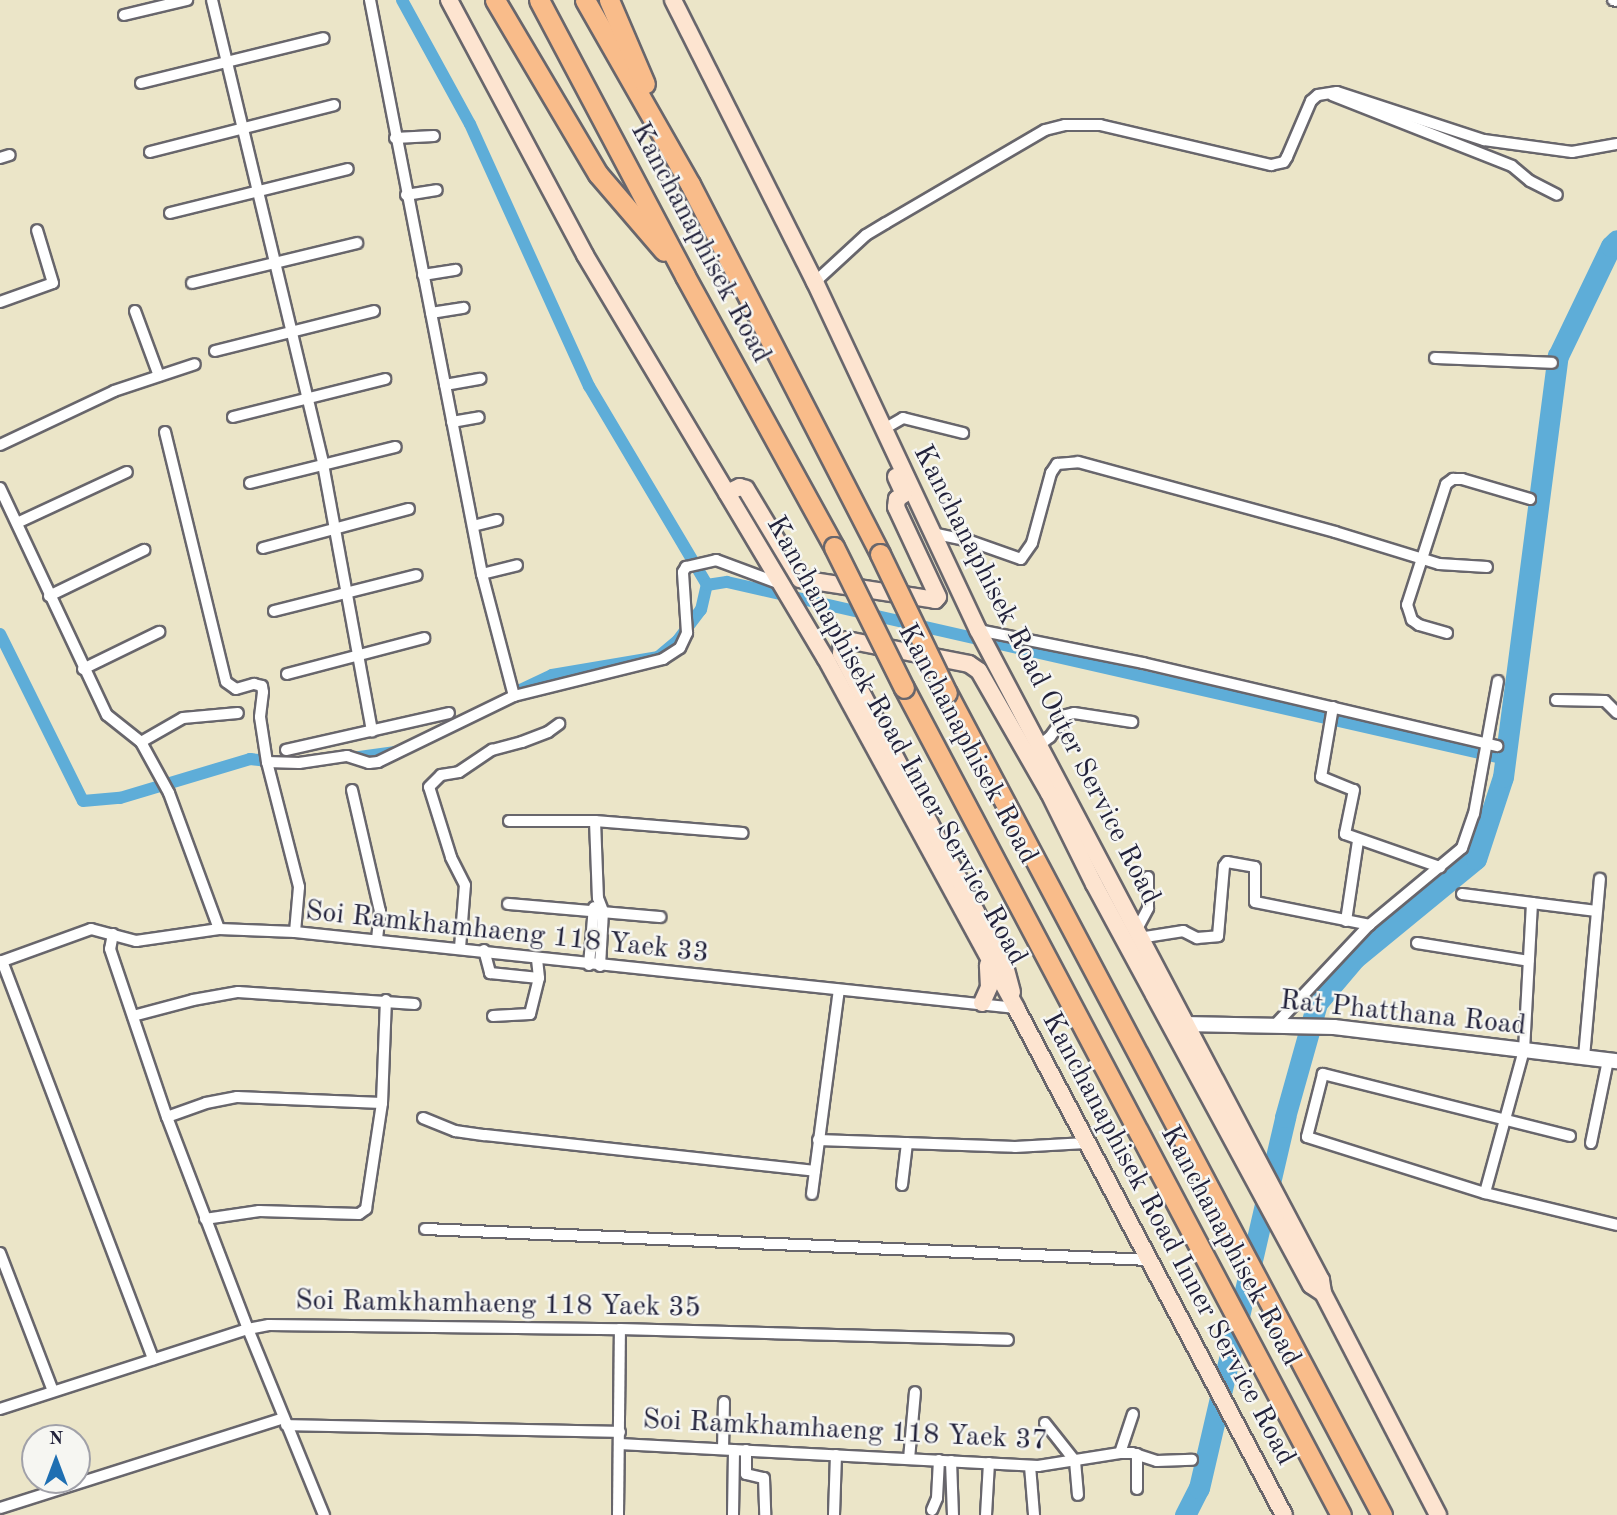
<!DOCTYPE html>
<style>
body{margin:0}
#map{position:relative;width:1617px;height:1515px;overflow:hidden;background:#ebe5c8;font-family:"Old Standard TT",serif}
div>[style]{position:absolute}
[style*='--x']{left:calc(var(--x)*1px);top:calc(var(--y)*1px);width:calc(var(--w)*1px);rotate:calc(var(--a)*1deg)}
.canal>*{height:12px;margin:-6px;padding:0 6px;transform-origin:6px;border-radius:6px;background:#5eadd8}
.river>*{height:21px;margin:-10.5px;padding:0 10.5px;transform-origin:10.5px;border-radius:10.5px;background:#5eadd8}
.roads{filter:drop-shadow(2px 0 #68666c) drop-shadow(-2px 0 #68666c) drop-shadow(0 2px #68666c) drop-shadow(0 -2px #68666c)}
.minor>*{height:10px;margin:-5px;padding:0 5px;transform-origin:5px;border-radius:5px;background:#fff}
.tertiary>*{height:14px;margin:-7px;padding:0 7px;transform-origin:7px;border-radius:7px;background:#fff}
.secondary>*{height:16px;margin:-8px;padding:0 8px;transform-origin:8px;border-radius:8px;background:#fde4d0}
.motorway>*{height:19px;margin:-9.5px;padding:0 9.5px;transform-origin:9.5px;border-radius:9.5px;background:#f9bc8a}
.bridges{filter:drop-shadow(2px 0 #68666c) drop-shadow(-2px 0 #68666c) drop-shadow(0 2px #68666c) drop-shadow(0 -2px #68666c)}
.motorway-bridge>*{height:19px;margin:-9.5px;padding:0 9.5px;transform-origin:9.5px;border-radius:9.5px;background:#f9bc8a}
span{translate:-50% -50%;white-space:nowrap;text-align:center;line-height:1.15;-webkit-text-stroke:5px #f6f6f2;paint-order:stroke}
.street-label{font-size:28px;color:#22223b}
.north{position:absolute;left:21px;top:1424px;width:70px;height:70px;box-sizing:border-box;background:#f6f6f2;border:2px solid #a1a1a9;border-radius:50%;rotate:0deg;font-size:19px;font-weight:700;line-height:28px;text-align:center;color:#22223b}
.north::after{content:'';display:block;margin:auto;width:24px;height:32px;background:#1f6fb2;clip-path:polygon(50% 0,100% 100%,50% 72%,0 100%)}
</style>
<div id="map">
<div class="canal">
<div style="--x:402;--y:0;--w:141;--a:61.3"></div>
<div style="--x:470;--y:124;--w:288;--a:65.6"></div>
<div style="--x:589;--y:386;--w:231;--a:59.3"></div>
<div style="--x:0;--y:634;--w:186;--a:63.6"></div>
<div style="--x:83;--y:801;--w:37;--a:-5"></div>
<div style="--x:120;--y:798;--w:136;--a:-16.7"></div>
<div style="--x:250;--y:759;--w:28;--a:6"></div>
<div style="--x:512;--y:694;--w:44;--a:-25.4"></div>
<div style="--x:552;--y:675;--w:108;--a:-9.6"></div>
<div style="--x:658;--y:657;--w:26;--a:-40"></div>
<div style="--x:678;--y:640;--w:38;--a:-53"></div>
<div style="--x:701;--y:610;--w:26;--a:-77"></div>
<div style="--x:707;--y:585;--w:20;--a:-9"></div>
<div style="--x:727;--y:582;--w:799;--a:12.8"></div>
<div style="--x:352;--y:758;--w:44;--a:-7.8"></div>
</div>
<div class="river">
<div style="--x:1185;--y:1515;--w:30;--a:-63"></div>
<div style="--x:1199;--y:1488;--w:381;--a:-76.9"></div>
<div style="--x:1285;--y:1117;--w:118;--a:-74.3"></div>
<div style="--x:1317;--y:1003;--w:59;--a:-49.8"></div>
<div style="--x:1355;--y:958;--w:156;--a:-39.3"></div>
<div style="--x:1476;--y:859;--w:86;--a:-71.8"></div>
<div style="--x:1503;--y:777;--w:425;--a:-82.6"></div>
<div style="--x:1558;--y:356;--w:122;--a:-64.3"></div>
<div style="--x:1611;--y:246;--w:8;--a:-45"></div>
</div>
<div class="roads">
<div class="minor">
<div style="--x:212;--y:0;--w:477;--a:76.5"></div>
<div style="--x:323;--y:464;--w:272;--a:79.6"></div>
<div style="--x:370;--y:0;--w:585;--a:78.96"></div>
<div style="--x:482;--y:574;--w:126;--a:75.3"></div>
<div style="--x:1613;--y:0;--w:4;--a:14"></div>
<div style="--x:124;--y:15;--w:65;--a:-13.4"></div>
<div style="--x:141;--y:83;--w:188;--a:-13.8"></div>
<div style="--x:1332;--y:95;--w:193;--a:21.5"></div>
<div style="--x:1512;--y:166;--w:23;--a:40"></div>
<div style="--x:1530;--y:181;--w:30;--a:27"></div>
<div style="--x:395;--y:138;--w:39;--a:-3"></div>
<div style="--x:150;--y:152;--w:190;--a:-14.3"></div>
<div style="--x:0;--y:158;--w:10;--a:-17"></div>
<div style="--x:406;--y:195;--w:31;--a:-9"></div>
<div style="--x:170;--y:213;--w:183;--a:-13.9"></div>
<div style="--x:423;--y:275;--w:33;--a:-9"></div>
<div style="--x:815;--y:282;--w:69;--a:-42.7"></div>
<div style="--x:866;--y:235;--w:23;--a:-31"></div>
<div style="--x:886;--y:223;--w:184;--a:-30.3"></div>
<div style="--x:1045;--y:130;--w:21;--a:-14"></div>
<div style="--x:1065;--y:125;--w:35;--a:0"></div>
<div style="--x:1100;--y:125;--w:176;--a:13.2"></div>
<div style="--x:1271;--y:165;--w:13;--a:-13"></div>
<div style="--x:1284;--y:162;--w:6;--a:-59"></div>
<div style="--x:1287;--y:157;--w:61;--a:-66.8"></div>
<div style="--x:1311;--y:101;--w:9;--a:-41"></div>
<div style="--x:1318;--y:95;--w:19;--a:-9"></div>
<div style="--x:1337;--y:92;--w:155;--a:18.1"></div>
<div style="--x:1484;--y:140;--w:89;--a:7.8"></div>
<div style="--x:1572;--y:152;--w:46;--a:-10.1"></div>
<div style="--x:192;--y:283;--w:170;--a:-13.6"></div>
<div style="--x:0;--y:302;--w:56;--a:-19.7"></div>
<div style="--x:53;--y:283;--w:55;--a:-106.8"></div>
<div style="--x:135;--y:311;--w:69;--a:69.7"></div>
<div style="--x:431;--y:313;--w:33;--a:-9"></div>
<div style="--x:215;--y:351;--w:164;--a:-14.1"></div>
<div style="--x:1435;--y:358;--w:117;--a:2.4"></div>
<div style="--x:445;--y:385;--w:36;--a:-10"></div>
<div style="--x:233;--y:417;--w:157;--a:-14"></div>
<div style="--x:452;--y:422;--w:27;--a:-10"></div>
<div style="--x:884;--y:429;--w:22;--a:-30"></div>
<div style="--x:903;--y:418;--w:62;--a:14"></div>
<div style="--x:165;--y:432;--w:257;--a:76.3"></div>
<div style="--x:226;--y:682;--w:12;--a:35"></div>
<div style="--x:236;--y:689;--w:19;--a:-16"></div>
<div style="--x:254;--y:684;--w:8;--a:14"></div>
<div style="--x:262;--y:686;--w:6;--a:81"></div>
<div style="--x:263;--y:692;--w:25;--a:97"></div>
<div style="--x:260;--y:717;--w:46;--a:81.2"></div>
<div style="--x:267;--y:762;--w:129;--a:75.6"></div>
<div style="--x:299;--y:887;--w:45;--a:95.1"></div>
<div style="--x:0;--y:445;--w:126;--a:-25.3"></div>
<div style="--x:114;--y:391;--w:85;--a:-18.4"></div>
<div style="--x:250;--y:483;--w:150;--a:-13.9"></div>
<div style="--x:0;--y:488;--w:251;--a:64.8"></div>
<div style="--x:107;--y:715;--w:43;--a:38.5"></div>
<div style="--x:141;--y:742;--w:58;--a:61.2"></div>
<div style="--x:169;--y:793;--w:145;--a:69.8"></div>
<div style="--x:17;--y:523;--w:121;--a:-24.9"></div>
<div style="--x:473;--y:526;--w:25;--a:-14"></div>
<div style="--x:932;--y:533;--w:39;--a:12"></div>
<div style="--x:970;--y:541;--w:54;--a:19.4"></div>
<div style="--x:1021;--y:559;--w:19;--a:-55"></div>
<div style="--x:1032;--y:543;--w:73;--a:-74.8"></div>
<div style="--x:1051;--y:473;--w:11;--a:-56"></div>
<div style="--x:1057;--y:464;--w:21;--a:-5"></div>
<div style="--x:1078;--y:462;--w:266;--a:15.2"></div>
<div style="--x:1335;--y:532;--w:109;--a:17.1"></div>
<div style="--x:1439;--y:564;--w:48;--a:3.6"></div>
<div style="--x:263;--y:548;--w:151;--a:-15"></div>
<div style="--x:482;--y:574;--w:36;--a:-14"></div>
<div style="--x:49;--y:596;--w:106;--a:-25.8"></div>
<div style="--x:274;--y:611;--w:147;--a:-14.1"></div>
<div style="--x:978;--y:630;--w:168;--a:11.3"></div>
<div style="--x:1143;--y:663;--w:364;--a:13.2"></div>
<div style="--x:1447;--y:633;--w:29;--a:-164"></div>
<div style="--x:1419;--y:625;--w:9;--a:-144"></div>
<div style="--x:1412;--y:620;--w:16;--a:-108"></div>
<div style="--x:1407;--y:605;--w:127;--a:-72.1"></div>
<div style="--x:1446;--y:484;--w:9;--a:-36"></div>
<div style="--x:1453;--y:479;--w:9;--a:0"></div>
<div style="--x:1462;--y:479;--w:71;--a:16.4"></div>
<div style="--x:83;--y:669;--w:85;--a:-26"></div>
<div style="--x:287;--y:674;--w:142;--a:-14.7"></div>
<div style="--x:1556;--y:700;--w:49;--a:1.2"></div>
<div style="--x:1605;--y:701;--w:17;--a:45"></div>
<div style="--x:1333;--y:707;--w:71;--a:99.7"></div>
<div style="--x:1321;--y:777;--w:35;--a:22"></div>
<div style="--x:1354;--y:790;--w:45;--a:101.6"></div>
<div style="--x:1345;--y:834;--w:101;--a:19.2"></div>
<div style="--x:141;--y:742;--w:48;--a:-29.7"></div>
<div style="--x:183;--y:718;--w:55;--a:-5.2"></div>
<div style="--x:1038;--y:746;--w:15;--a:-37"></div>
<div style="--x:1050;--y:737;--w:27;--a:-54"></div>
<div style="--x:1066;--y:715;--w:8;--a:-14"></div>
<div style="--x:1074;--y:713;--w:59;--a:8.8"></div>
<div style="--x:286;--y:750;--w:167;--a:-12.8"></div>
<div style="--x:267;--y:762;--w:32;--a:2"></div>
<div style="--x:299;--y:763;--w:49;--a:-8.3"></div>
<div style="--x:347;--y:756;--w:23;--a:18"></div>
<div style="--x:369;--y:763;--w:9;--a:-6"></div>
<div style="--x:378;--y:762;--w:151;--a:-25.9"></div>
<div style="--x:514;--y:696;--w:154;--a:-13.9"></div>
<div style="--x:663;--y:659;--w:20;--a:-33"></div>
<div style="--x:680;--y:648;--w:17;--a:-65"></div>
<div style="--x:687;--y:633;--w:61;--a:-93.8"></div>
<div style="--x:683;--y:572;--w:6;--a:-59"></div>
<div style="--x:686;--y:567;--w:31;--a:-13"></div>
<div style="--x:716;--y:560;--w:69;--a:20.3"></div>
<div style="--x:352;--y:790;--w:124;--a:77"></div>
<div style="--x:380;--y:911;--w:28;--a:96"></div>
<div style="--x:509;--y:821;--w:86;--a:0"></div>
<div style="--x:595;--y:821;--w:148;--a:4.6"></div>
<div style="--x:595;--y:821;--w:77;--a:87.8"></div>
<div style="--x:598;--y:898;--w:14;--a:69"></div>
<div style="--x:603;--y:911;--w:55;--a:93.1"></div>
<div style="--x:1462;--y:894;--w:71;--a:7.3"></div>
<div style="--x:1532;--y:903;--w:147;--a:93.1"></div>
<div style="--x:1524;--y:1050;--w:148;--a:105.3"></div>
<div style="--x:1532;--y:903;--w:65;--a:7"></div>
<div style="--x:508;--y:904;--w:153;--a:4.9"></div>
<div style="--x:1346;--y:921;--w:81;--a:-81.5"></div>
<div style="--x:1136;--y:931;--w:26;--a:-62"></div>
<div style="--x:1148;--y:908;--w:31;--a:-90"></div>
<div style="--x:113;--y:934;--w:15;--a:101"></div>
<div style="--x:110;--y:949;--w:177;--a:71.3"></div>
<div style="--x:167;--y:1117;--w:227;--a:69.1"></div>
<div style="--x:248;--y:1329;--w:201;--a:67.8"></div>
<div style="--x:1139;--y:938;--w:45;--a:-9"></div>
<div style="--x:1183;--y:931;--w:16;--a:27"></div>
<div style="--x:1197;--y:938;--w:21;--a:-5"></div>
<div style="--x:1218;--y:936;--w:70;--a:-85.1"></div>
<div style="--x:1224;--y:866;--w:5;--a:-53"></div>
<div style="--x:1227;--y:862;--w:28;--a:10"></div>
<div style="--x:1255;--y:867;--w:35;--a:90"></div>
<div style="--x:1255;--y:902;--w:117;--a:11.3"></div>
<div style="--x:1417;--y:943;--w:113;--a:9.1"></div>
<div style="--x:460;--y:948;--w:63;--a:-85.5"></div>
<div style="--x:465;--y:885;--w:31;--a:-117"></div>
<div style="--x:451;--y:857;--w:73;--a:-107.4"></div>
<div style="--x:429;--y:787;--w:17;--a:-45"></div>
<div style="--x:441;--y:775;--w:18;--a:-9"></div>
<div style="--x:459;--y:772;--w:40;--a:-34"></div>
<div style="--x:492;--y:750;--w:31;--a:-15"></div>
<div style="--x:522;--y:742;--w:28;--a:-21"></div>
<div style="--x:548;--y:732;--w:14;--a:-36"></div>
<div style="--x:484;--y:950;--w:24;--a:75"></div>
<div style="--x:490;--y:973;--w:49;--a:5.8"></div>
<div style="--x:2;--y:961;--w:426;--a:69.2"></div>
<div style="--x:0;--y:962;--w:97;--a:-19.9"></div>
<div style="--x:91;--y:929;--w:47;--a:14.9"></div>
<div style="--x:136;--y:941;--w:84;--a:-8.2"></div>
<div style="--x:219;--y:929;--w:76;--a:2.3"></div>
<div style="--x:295;--y:932;--w:725;--a:6.02"></div>
<div style="--x:589;--y:965;--w:58;--a:-85.1"></div>
<div style="--x:133;--y:1016;--w:62;--a:-14.9"></div>
<div style="--x:193;--y:1000;--w:46;--a:-10.1"></div>
<div style="--x:238;--y:992;--w:177;--a:3.9"></div>
<div style="--x:493;--y:1016;--w:37;--a:-3"></div>
<div style="--x:530;--y:1014;--w:37;--a:-76"></div>
<div style="--x:539;--y:978;--w:19;--a:-96"></div>
<div style="--x:1276;--y:1024;--w:134;--a:-46.8"></div>
<div style="--x:1368;--y:926;--w:122;--a:-39.7"></div>
<div style="--x:1462;--y:848;--w:36;--a:-71"></div>
<div style="--x:1474;--y:814;--w:135;--a:-79.8"></div>
<div style="--x:1584;--y:1057;--w:179;--a:-84.9"></div>
<div style="--x:167;--y:1117;--w:41;--a:-19.7"></div>
<div style="--x:206;--y:1103;--w:32;--a:-11"></div>
<div style="--x:237;--y:1097;--w:145;--a:2.4"></div>
<div style="--x:423;--y:1118;--w:35;--a:22"></div>
<div style="--x:455;--y:1131;--w:30;--a:8"></div>
<div style="--x:485;--y:1135;--w:332;--a:6.2"></div>
<div style="--x:1570;--y:1136;--w:255;--a:-165.9"></div>
<div style="--x:1323;--y:1074;--w:65;--a:104.3"></div>
<div style="--x:1307;--y:1137;--w:187;--a:17.5"></div>
<div style="--x:1485;--y:1193;--w:136;--a:13.6"></div>
<div style="--x:818;--y:1140;--w:197;--a:2"></div>
<div style="--x:1015;--y:1147;--w:71;--a:-3.2"></div>
<div style="--x:1591;--y:1143;--w:85;--a:-78.4"></div>
<div style="--x:902;--y:1185;--w:42;--a:-83.2"></div>
<div style="--x:812;--y:1194;--w:206;--a:-82.5"></div>
<div style="--x:205;--y:1219;--w:55;--a:-8.4"></div>
<div style="--x:259;--y:1211;--w:100;--a:1.7"></div>
<div style="--x:359;--y:1214;--w:9;--a:-36"></div>
<div style="--x:366;--y:1209;--w:107;--a:-81.4"></div>
<div style="--x:382;--y:1103;--w:103;--a:-87.8"></div>
<div style="--x:425;--y:1229;--w:726;--a:2.45"></div>
<div style="--x:0;--y:1253;--w:148;--a:69"></div>
<div style="--x:0;--y:1409;--w:261;--a:-17.9"></div>
<div style="--x:248;--y:1329;--w:21;--a:-11"></div>
<div style="--x:269;--y:1325;--w:351;--a:0.7"></div>
<div style="--x:620;--y:1329;--w:388;--a:1.6"></div>
<div style="--x:1045;--y:1423;--w:48;--a:51.7"></div>
<div style="--x:1075;--y:1461;--w:34;--a:85"></div>
<div style="--x:286;--y:1425;--w:334;--a:1.2"></div>
<div style="--x:619;--y:1444;--w:420;--a:3"></div>
<div style="--x:1038;--y:1466;--w:83;--a:-9"></div>
<div style="--x:1120;--y:1453;--w:12;--a:0"></div>
<div style="--x:1132;--y:1453;--w:26;--a:18"></div>
<div style="--x:1157;--y:1461;--w:35;--a:-2"></div>
<div style="--x:723;--y:1449;--w:47;--a:-88.8"></div>
<div style="--x:746;--y:1450;--w:24;--a:90"></div>
<div style="--x:746;--y:1474;--w:18;--a:13"></div>
<div style="--x:764;--y:1478;--w:37;--a:88"></div>
<div style="--x:1120;--y:1453;--w:41;--a:-71.6"></div>
<div style="--x:909;--y:1459;--w:67;--a:-84.9"></div>
<div style="--x:951;--y:1461;--w:54;--a:87.9"></div>
<div style="--x:1030;--y:1466;--w:49;--a:85.3"></div>
<div style="--x:1137;--y:1489;--w:35;--a:-90"></div>
<div style="--x:0;--y:1508;--w:297;--a:-17.6"></div>
<div style="--x:932;--y:1510;--w:13;--a:-67"></div>
<div style="--x:937;--y:1498;--w:38;--a:-87"></div>
<div style="--x:618;--y:1515;--w:186;--a:-89.4"></div>
<div style="--x:733;--y:1515;--w:65;--a:-89.1"></div>
<div style="--x:834;--y:1515;--w:60;--a:-88.1"></div>
<div style="--x:986;--y:1515;--w:52;--a:-86.7"></div>
</div>
<div class="tertiary">
<div style="--x:1184;--y:1024;--w:150;--a:1.1"></div>
<div style="--x:1334;--y:1027;--w:285;--a:6.9"></div>
</div>
<div class="secondary">
<div style="--x:449;--y:0;--w:289;--a:61.9"></div>
<div style="--x:585;--y:255;--w:470;--a:59.2"></div>
<div style="--x:826;--y:659;--w:397;--a:61.4"></div>
<div style="--x:1016;--y:1008;--w:573;--a:62.14"></div>
<div style="--x:673;--y:0;--w:316;--a:63.3"></div>
<div style="--x:815;--y:282;--w:384;--a:64.9"></div>
<div style="--x:978;--y:630;--w:735;--a:62.18"></div>
<div style="--x:1321;--y:1280;--w:13;--a:81"></div>
<div style="--x:1323;--y:1293;--w:250;--a:62.6"></div>
<div style="--x:727;--y:493;--w:14;--a:-25"></div>
<div style="--x:740;--y:487;--w:6;--a:18"></div>
<div style="--x:746;--y:489;--w:105;--a:59"></div>
<div style="--x:800;--y:579;--w:137;--a:8.8"></div>
<div style="--x:935;--y:600;--w:4;--a:-45"></div>
<div style="--x:938;--y:597;--w:99;--a:-115"></div>
<div style="--x:896;--y:507;--w:8;--a:-83"></div>
<div style="--x:897;--y:499;--w:9;--a:-36"></div>
<div style="--x:904;--y:494;--w:19;--a:-115"></div>
<div style="--x:1012;--y:992;--w:24;--a:-105"></div>
<div style="--x:1006;--y:969;--w:356;--a:-117.6"></div>
<div style="--x:841;--y:654;--w:12;--a:-85"></div>
<div style="--x:842;--y:642;--w:5;--a:-22"></div>
<div style="--x:847;--y:640;--w:124;--a:11.1"></div>
<div style="--x:969;--y:664;--w:12;--a:35"></div>
<div style="--x:979;--y:671;--w:141;--a:60.2"></div>
<div style="--x:1049;--y:793;--w:102;--a:63.7"></div>
<div style="--x:1094;--y:884;--w:456;--a:61.6"></div>
<div style="--x:1311;--y:1285;--w:14;--a:34"></div>
<div style="--x:982;--y:1003;--w:17;--a:-66"></div>
<div style="--x:989;--y:987;--w:22;--a:-93"></div>
</div>
<div class="motorway">
<div style="--x:495;--y:0;--w:202;--a:59.4"></div>
<div style="--x:598;--y:174;--w:101;--a:49.4"></div>
<div style="--x:539;--y:0;--w:312;--a:62.1"></div>
<div style="--x:685;--y:276;--w:309;--a:61.2"></div>
<div style="--x:585;--y:0;--w:212;--a:60.3"></div>
<div style="--x:690;--y:184;--w:416;--a:62.8"></div>
<div style="--x:609;--y:0;--w:91;--a:66.8"></div>
<div style="--x:904;--y:688;--w:935;--a:62.15"></div>
<div style="--x:947;--y:693;--w:930;--a:62.11"></div>
</div>
</div>
<div class="bridges">
<div class="motorway-bridge">
<div style="--x:834;--y:547;--w:157;--a:63.6"></div>
<div style="--x:880;--y:554;--w:154;--a:64.3"></div>
</div>
</div>
<div class="street-label">
<span style="left:700px;top:243px;rotate:62deg">Kanchanaphisek Road</span>
<span style="left:1036px;top:675px;rotate:63deg">Kanchanaphisek Road Outer Service Road</span>
<span style="left:896px;top:741px;rotate:61deg">Kanchanaphisek Road Inner Service Road</span>
<span style="left:967px;top:744px;rotate:62deg">Kanchanaphisek Road</span>
<span style="left:507px;top:933px;rotate:6deg">Soi Ramkhamhaeng 118 Yaek 33</span>
<span style="left:1403px;top:1014px;rotate:6deg">Rat Phatthana Road</span>
<span style="left:1168px;top:1239px;rotate:62deg">Kanchanaphisek Road Inner Service Road</span>
<span style="left:1230px;top:1246px;rotate:62deg">Kanchanaphisek Road</span>
<span style="left:498px;top:1305px;rotate:1deg">Soi Ramkhamhaeng 118 Yaek 35</span>
<span style="left:845px;top:1431px;rotate:3deg">Soi Ramkhamhaeng 118 Yaek 37</span>
</div>
<div class="north">N</div>
</div>
